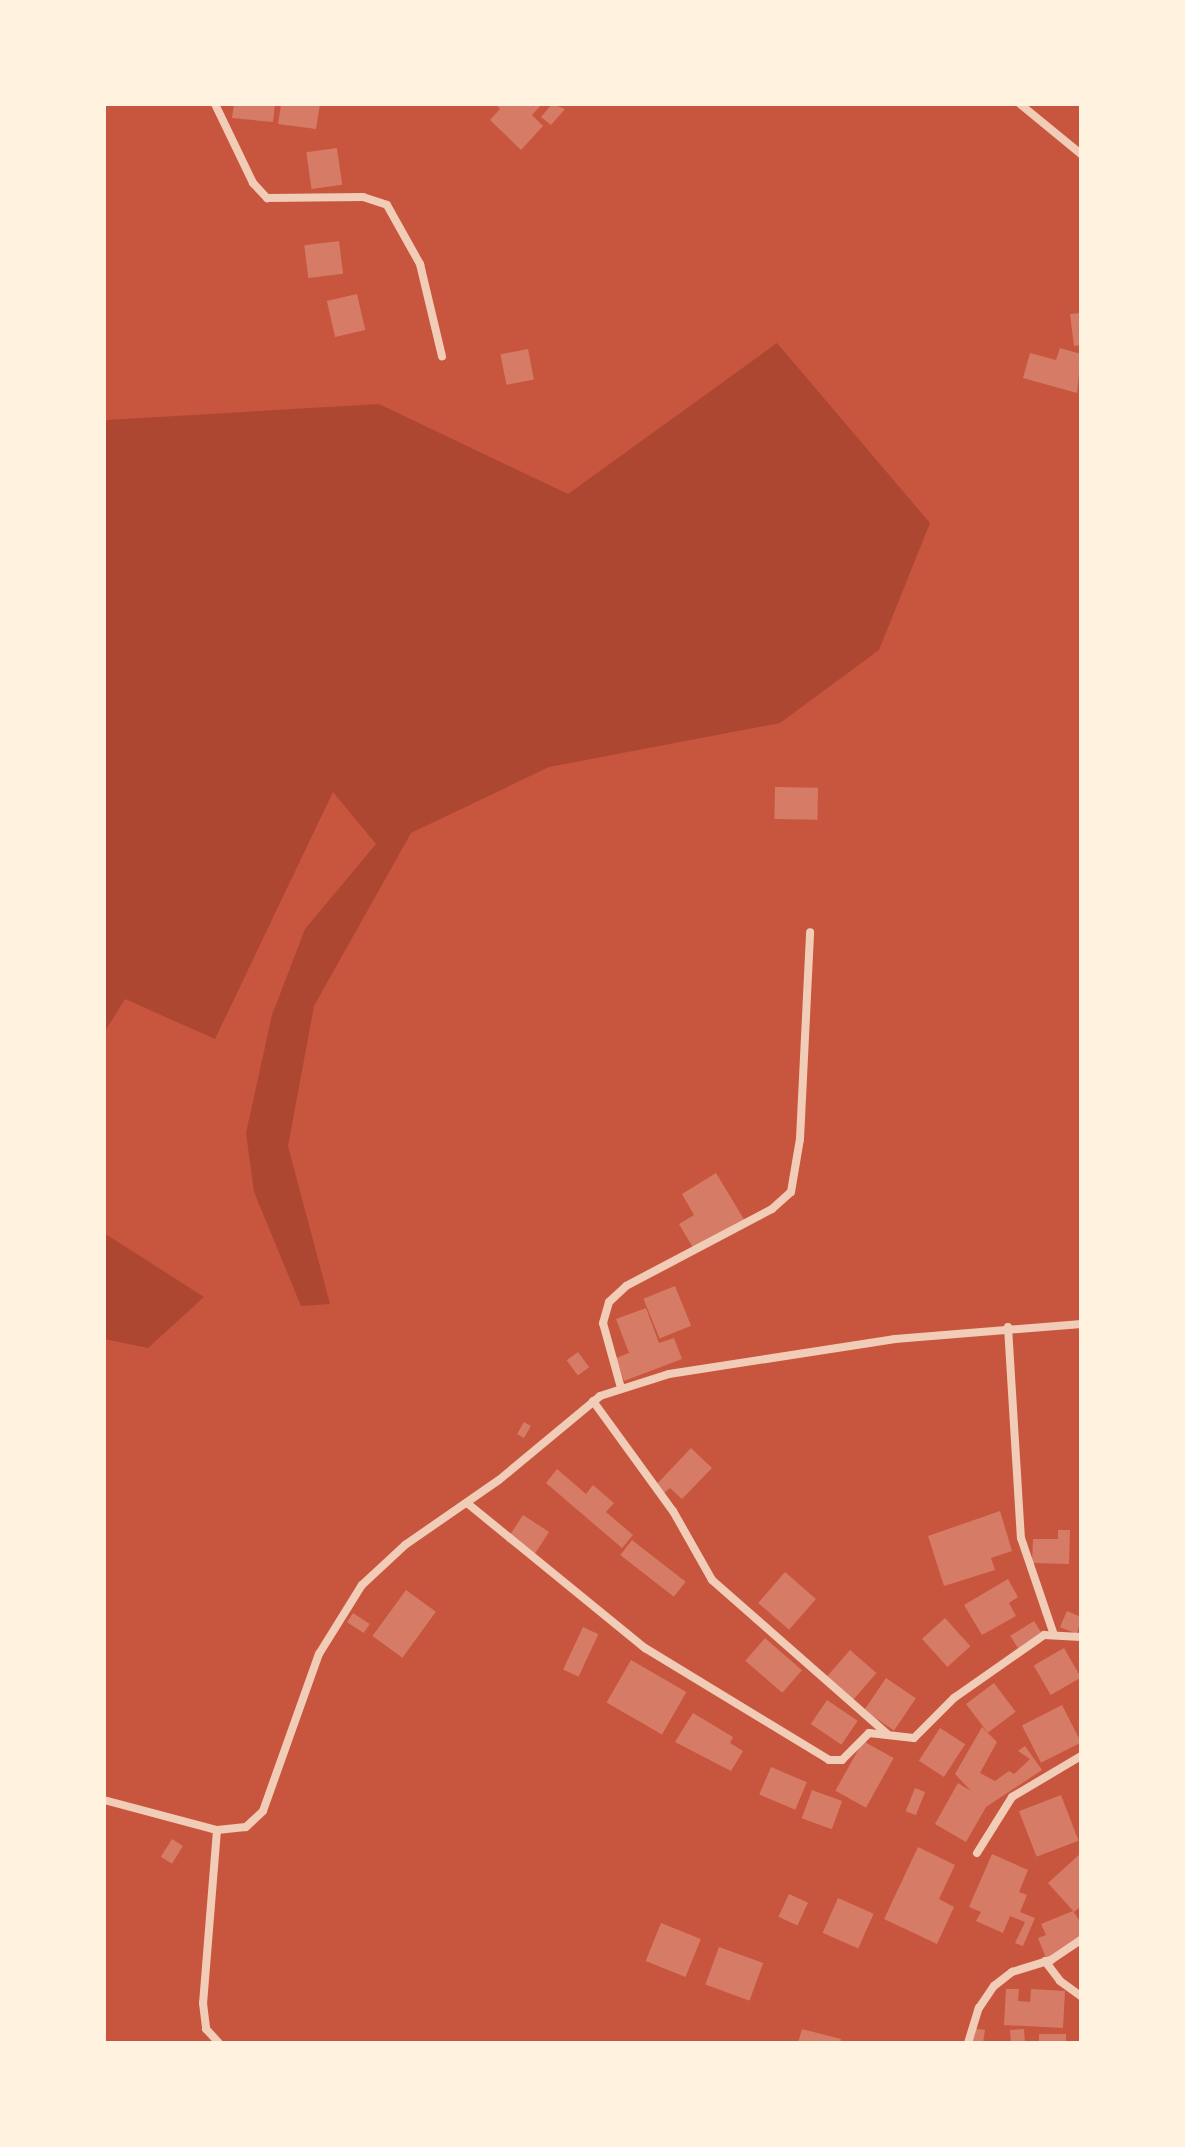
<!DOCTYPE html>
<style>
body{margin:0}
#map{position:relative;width:1185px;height:2147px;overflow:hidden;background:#c8553d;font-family:"Roboto Serif",serif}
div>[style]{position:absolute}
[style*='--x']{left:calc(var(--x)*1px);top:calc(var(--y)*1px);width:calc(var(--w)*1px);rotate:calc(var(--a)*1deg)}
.green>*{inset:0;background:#ae4732}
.building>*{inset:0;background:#d67c66;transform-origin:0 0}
.minor>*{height:8px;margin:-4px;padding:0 4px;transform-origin:4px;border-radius:4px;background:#f1ccb7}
span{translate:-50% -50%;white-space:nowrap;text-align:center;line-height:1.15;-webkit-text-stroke:7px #fff3e0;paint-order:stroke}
.frame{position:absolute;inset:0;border:106px solid #fff3e0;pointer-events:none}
</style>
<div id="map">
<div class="green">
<div style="clip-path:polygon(777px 343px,930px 523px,879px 650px,780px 723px,549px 767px,411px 833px,314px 1006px,288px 1146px,330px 1304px,301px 1306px,254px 1192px,246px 1133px,272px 1015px,305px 929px,376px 844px,333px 792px,215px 1039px,125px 999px,104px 1033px,104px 424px,107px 420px,379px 404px,568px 494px)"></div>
<div style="clip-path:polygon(104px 1233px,204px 1297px,148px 1348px,104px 1339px)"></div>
</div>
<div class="building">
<div style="clip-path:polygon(234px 104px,275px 104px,273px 122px,232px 118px)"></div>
<div style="clip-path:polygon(281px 104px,320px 104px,316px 129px,278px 124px)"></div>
<div style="clip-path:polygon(495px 104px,542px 104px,532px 115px,543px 126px,521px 150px,490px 120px,500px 109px)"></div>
<div style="clip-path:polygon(552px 104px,565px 109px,551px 125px,541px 117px)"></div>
<div style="left:337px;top:148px;width:37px;height:31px;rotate:82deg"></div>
<div style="left:339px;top:241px;width:33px;height:35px;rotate:83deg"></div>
<div style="left:357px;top:294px;width:37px;height:31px;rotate:77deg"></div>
<div style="clip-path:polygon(1081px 313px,1081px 345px,1074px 346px,1070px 314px)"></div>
<div style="clip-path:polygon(1060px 348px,1081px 354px,1077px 393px,1023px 378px,1030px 353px,1056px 360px)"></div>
<div style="left:528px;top:349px;width:31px;height:28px;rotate:79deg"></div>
<div style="left:775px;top:787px;width:43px;height:32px;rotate:1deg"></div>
<div style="clip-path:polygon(716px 1173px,745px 1221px,695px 1251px,679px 1224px,694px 1215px,682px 1194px)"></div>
<div style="left:675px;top:1286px;width:43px;height:34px;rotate:68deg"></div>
<div style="clip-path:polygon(646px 1308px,659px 1343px,674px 1338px,682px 1359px,624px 1381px,616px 1358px,629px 1353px,616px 1319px)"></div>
<div style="left:578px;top:1352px;width:19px;height:14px;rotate:54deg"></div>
<div style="left:524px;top:1422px;width:8px;height:14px;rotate:30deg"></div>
<div style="clip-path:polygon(691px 1448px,712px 1468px,682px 1499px,670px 1488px,663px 1494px,655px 1486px)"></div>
<div style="clip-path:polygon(557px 1469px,586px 1494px,593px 1485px,614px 1503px,606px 1512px,633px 1535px,622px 1548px,546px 1483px)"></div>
<div style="clip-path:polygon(1000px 1511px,1012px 1551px,991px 1558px,995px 1570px,944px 1586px,928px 1536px)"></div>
<div style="left:523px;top:1515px;width:31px;height:31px;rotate:33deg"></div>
<div style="clip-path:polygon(1058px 1530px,1070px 1530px,1069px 1564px,1032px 1563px,1033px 1539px,1058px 1539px)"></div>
<div style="left:632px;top:1540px;width:68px;height:19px;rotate:38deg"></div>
<div style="left:785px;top:1572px;width:41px;height:41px;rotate:41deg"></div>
<div style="clip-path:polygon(1008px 1579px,1018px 1597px,1009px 1603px,1016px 1616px,982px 1635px,964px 1605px)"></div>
<div style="left:406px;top:1590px;width:37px;height:57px;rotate:36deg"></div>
<div style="clip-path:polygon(1067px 1611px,1081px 1617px,1077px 1634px,1060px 1627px)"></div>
<div style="left:353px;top:1613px;width:20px;height:11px;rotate:33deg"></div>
<div style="left:945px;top:1618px;width:38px;height:31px;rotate:48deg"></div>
<div style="left:1034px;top:1621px;width:15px;height:28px;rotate:58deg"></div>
<div style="left:583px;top:1627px;width:17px;height:47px;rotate:25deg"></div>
<div style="left:765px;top:1638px;width:49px;height:30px;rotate:41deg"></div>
<div style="left:1064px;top:1648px;width:34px;height:35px;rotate:60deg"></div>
<div style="left:850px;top:1650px;width:35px;height:35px;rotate:41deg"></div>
<div style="left:631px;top:1660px;width:64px;height:49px;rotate:30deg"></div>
<div style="left:886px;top:1678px;width:36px;height:39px;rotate:34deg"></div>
<div style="left:994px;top:1683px;width:36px;height:35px;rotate:53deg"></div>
<div style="left:827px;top:1700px;width:37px;height:29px;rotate:34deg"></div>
<div style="left:1062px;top:1705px;width:42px;height:45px;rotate:63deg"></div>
<div style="clip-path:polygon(693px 1713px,733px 1737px,730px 1743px,743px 1751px,731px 1771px,675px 1742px)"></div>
<div style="clip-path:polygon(982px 1727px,997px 1742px,980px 1773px,995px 1781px,1009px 1771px,1014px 1774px,1030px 1759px,1018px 1751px,1025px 1746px,1042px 1770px,986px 1807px,966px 1842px,935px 1824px,958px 1783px,971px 1791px,955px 1774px)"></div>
<div style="left:940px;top:1728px;width:30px;height:39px;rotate:33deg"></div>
<div style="left:863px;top:1741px;width:35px;height:57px;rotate:29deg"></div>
<div style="left:771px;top:1767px;width:39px;height:30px;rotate:23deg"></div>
<div style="left:915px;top:1788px;width:11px;height:25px;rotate:22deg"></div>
<div style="left:812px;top:1790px;width:32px;height:30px;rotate:20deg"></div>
<div style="left:1061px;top:1795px;width:49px;height:45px;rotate:69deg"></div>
<div style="left:172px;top:1839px;width:13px;height:21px;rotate:32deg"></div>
<div style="clip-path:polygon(918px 1847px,955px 1865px,939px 1899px,954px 1907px,937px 1944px,884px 1919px)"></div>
<div style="clip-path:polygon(1081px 1853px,1081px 1906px,1074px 1912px,1048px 1883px)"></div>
<div style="clip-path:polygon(992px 1854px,1028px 1870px,1019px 1892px,1027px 1895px,1020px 1912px,1035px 1918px,1023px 1946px,1015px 1943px,1025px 1922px,1010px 1916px,1003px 1933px,976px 1921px,981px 1912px,969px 1907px)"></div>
<div style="left:789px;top:1894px;width:21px;height:25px;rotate:25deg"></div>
<div style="left:838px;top:1898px;width:39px;height:38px;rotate:24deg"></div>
<div style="clip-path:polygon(1073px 1911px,1081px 1923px,1081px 1944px,1046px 1958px,1038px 1938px,1046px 1935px,1041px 1924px)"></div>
<div style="left:661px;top:1923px;width:43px;height:41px;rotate:22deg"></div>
<div style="left:719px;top:1947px;width:47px;height:40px;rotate:20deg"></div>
<div style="clip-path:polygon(1006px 1989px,1019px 1989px,1018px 2001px,1030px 2002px,1031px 1989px,1065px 1991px,1063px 2028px,1004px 2025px)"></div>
<div style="clip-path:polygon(972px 2028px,985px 2030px,983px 2043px,970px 2043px)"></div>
<div style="clip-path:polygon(802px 2029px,841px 2039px,840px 2043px,798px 2043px)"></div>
<div style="left:1024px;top:2029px;width:14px;height:14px;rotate:86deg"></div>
<div style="left:1066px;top:2034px;width:9px;height:27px;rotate:90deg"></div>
</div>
<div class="minor">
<div style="--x:215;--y:104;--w:88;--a:64.3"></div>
<div style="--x:253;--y:183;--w:21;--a:47"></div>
<div style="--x:267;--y:198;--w:96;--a:-0.6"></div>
<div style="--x:363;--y:197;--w:25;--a:18"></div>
<div style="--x:387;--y:205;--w:68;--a:60.8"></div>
<div style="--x:420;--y:264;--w:95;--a:76.6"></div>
<div style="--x:1020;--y:104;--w:79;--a:39.3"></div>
<div style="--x:1008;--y:1327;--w:211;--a:86.5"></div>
<div style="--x:1021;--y:1538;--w:99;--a:71.2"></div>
<div style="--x:621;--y:1388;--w:67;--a:-105.5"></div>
<div style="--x:603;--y:1323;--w:22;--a:-74"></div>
<div style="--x:609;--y:1302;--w:23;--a:-43"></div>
<div style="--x:626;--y:1286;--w:165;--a:-27.8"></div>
<div style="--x:772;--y:1209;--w:25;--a:-42"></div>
<div style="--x:791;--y:1192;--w:54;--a:-80.4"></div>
<div style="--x:800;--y:1139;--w:207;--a:-87.2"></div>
<div style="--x:593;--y:1401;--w:136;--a:54"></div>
<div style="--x:673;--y:1511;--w:79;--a:60.5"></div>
<div style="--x:712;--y:1580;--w:233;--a:41.3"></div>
<div style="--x:467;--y:1503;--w:230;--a:39.2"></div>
<div style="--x:645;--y:1648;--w:215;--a:31.3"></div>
<div style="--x:829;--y:1760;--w:13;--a:0"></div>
<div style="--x:842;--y:1760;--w:38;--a:-45"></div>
<div style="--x:869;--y:1733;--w:45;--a:6.3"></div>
<div style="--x:914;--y:1738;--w:57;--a:-45"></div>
<div style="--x:954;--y:1698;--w:110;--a:-35"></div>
<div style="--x:1044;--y:1635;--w:37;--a:3"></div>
<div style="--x:104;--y:1800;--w:117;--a:14.9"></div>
<div style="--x:217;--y:1830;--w:29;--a:-6"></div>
<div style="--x:246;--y:1827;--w:23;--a:-43"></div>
<div style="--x:263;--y:1811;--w:167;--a:-70.4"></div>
<div style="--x:319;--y:1654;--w:81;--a:-58.1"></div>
<div style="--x:362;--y:1585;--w:59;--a:-42.9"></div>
<div style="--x:405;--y:1545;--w:114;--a:-34.7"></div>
<div style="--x:499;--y:1480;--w:131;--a:-39.7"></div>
<div style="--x:600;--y:1396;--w:72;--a:-17.7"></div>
<div style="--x:669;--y:1374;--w:229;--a:-8.8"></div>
<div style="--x:895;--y:1339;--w:187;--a:-4.6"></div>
<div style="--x:217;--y:1830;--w:174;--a:94.6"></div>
<div style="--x:203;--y:2003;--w:26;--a:83"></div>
<div style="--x:206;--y:2029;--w:19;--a:47"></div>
<div style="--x:977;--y:1853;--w:66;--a:-58"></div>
<div style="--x:1012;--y:1797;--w:80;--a:-30.7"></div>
<div style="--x:1045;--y:1961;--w:25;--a:53"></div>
<div style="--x:1060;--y:1981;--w:26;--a:36"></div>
<div style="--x:968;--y:2043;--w:37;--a:-73"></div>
<div style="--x:979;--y:2008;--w:27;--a:-56"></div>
<div style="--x:994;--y:1986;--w:23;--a:-38"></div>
<div style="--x:1012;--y:1972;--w:41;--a:-17.1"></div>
<div style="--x:1051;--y:1960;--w:36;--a:-34"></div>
</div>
<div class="frame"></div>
</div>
